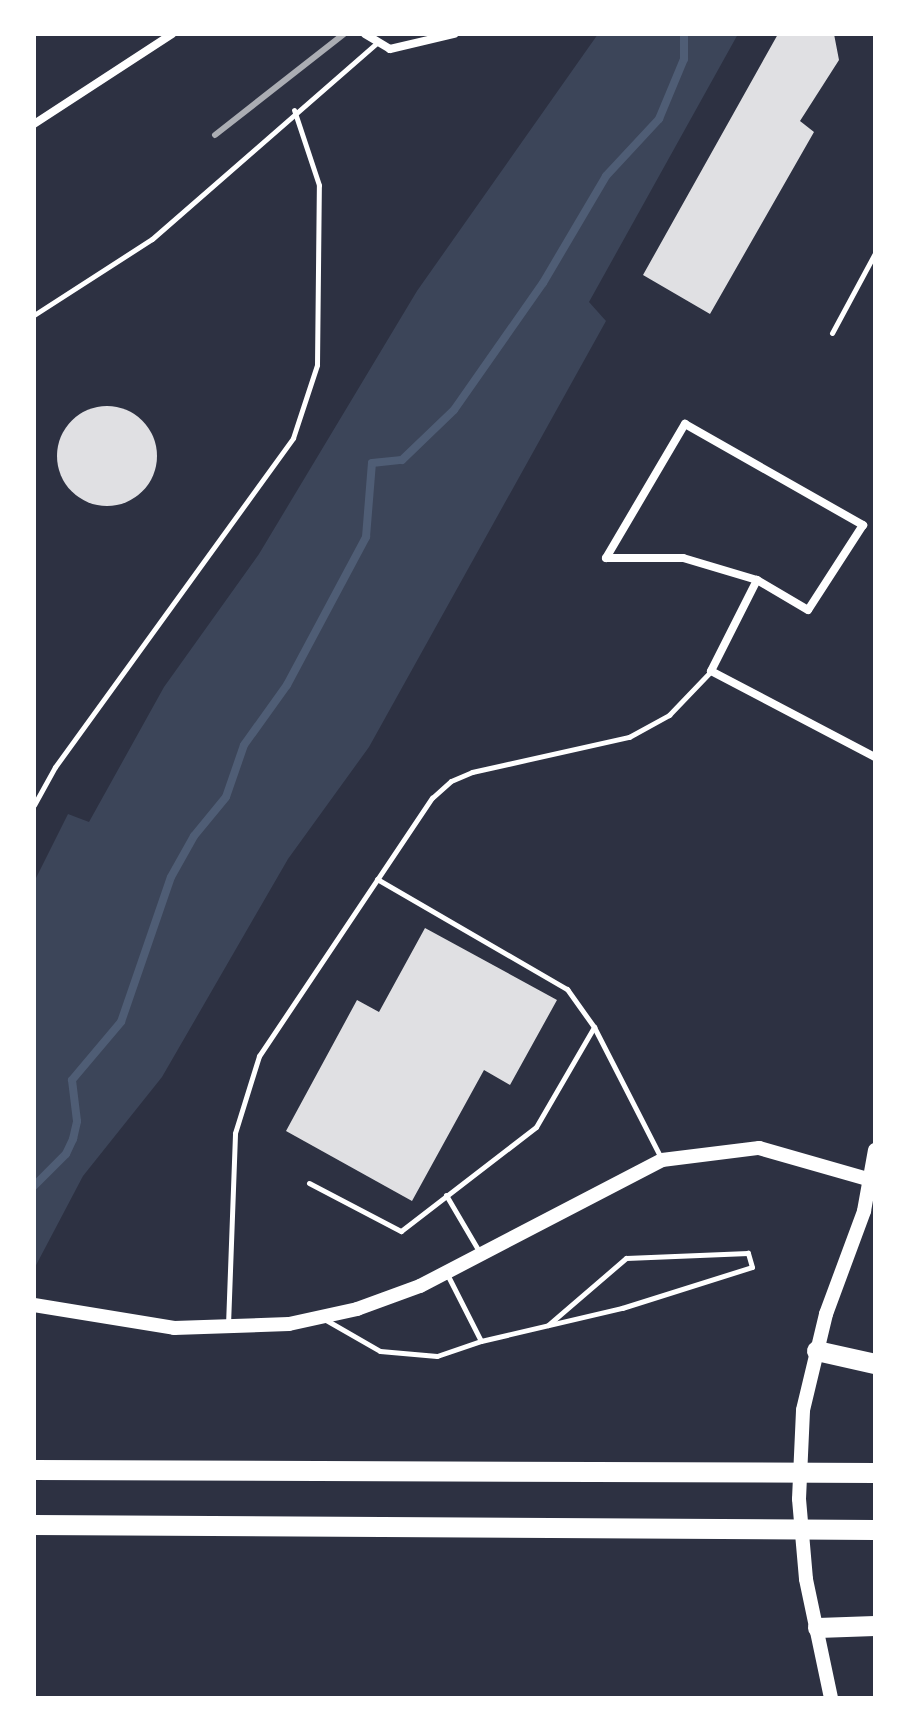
<!DOCTYPE html>
<style>
body{margin:0}
#map{position:relative;width:909px;height:1732px;overflow:hidden;background:#2d3142;font-family:Rubik,sans-serif}
div>[style]{position:absolute}
[style*='--x']{left:calc(var(--x)*1px);top:calc(var(--y)*1px);width:calc(var(--w)*1px);rotate:calc(var(--a)*1deg)}
.green>*{inset:0;background:#3c4559}
.stream>*{height:8px;margin:-4px;padding:0 4px;transform-origin:4px;border-radius:4px;background:#4f5d75}
.building>*{inset:0;background:#e0e0e3}
.round{border-radius:50%}
.service>*{height:5px;margin:-2.5px;padding:0 2.5px;transform-origin:2.5px;border-radius:2.5px;background:#fff}
.minor>*{height:8px;margin:-4px;padding:0 4px;transform-origin:4px;border-radius:4px;background:#fff}
.tertiary>*{height:14px;margin:-7px;padding:0 7px;transform-origin:7px;border-radius:7px;background:#fff}
.motorway>*{height:20px;margin:-10px;padding:0 10px;transform-origin:10px;border-radius:10px;background:#fff}
.rail>*{height:6px;margin:-3px;padding:0 3px;transform-origin:3px;border-radius:3px;background:#abadb3}
span{translate:-50% -50%;white-space:nowrap;text-align:center;line-height:1.15;-webkit-text-stroke:8px #fff;paint-order:stroke}
.frame{position:absolute;inset:0;border:36px solid #fff;pointer-events:none}
</style>
<div id="map">
<div class="green">
<div style="clip-path:polygon(598px 34px,738px 34px,589px 302px,606px 321px,369px 747px,288px 859px,162px 1077px,83px 1176px,34px 1269px,34px 882px,68px 814px,89px 822px,164px 687px,259px 554px,417px 291px)"></div>
</div>
<div class="stream">
<div style="--x:34;--y:1186;--w:45;--a:-45"></div>
<div style="--x:66;--y:1154;--w:17;--a:-65"></div>
<div style="--x:73;--y:1139;--w:18;--a:-77"></div>
<div style="--x:77;--y:1121;--w:41;--a:-97"></div>
<div style="--x:72;--y:1080;--w:76;--a:-49.8"></div>
<div style="--x:121;--y:1022;--w:153;--a:-71"></div>
<div style="--x:171;--y:877;--w:47;--a:-60.7"></div>
<div style="--x:194;--y:836;--w:50;--a:-50.6"></div>
<div style="--x:226;--y:797;--w:55;--a:-70.9"></div>
<div style="--x:244;--y:745;--w:74;--a:-54.4"></div>
<div style="--x:287;--y:685;--w:168;--a:-61.9"></div>
<div style="--x:366;--y:537;--w:74;--a:-85.4"></div>
<div style="--x:372;--y:463;--w:30;--a:-6"></div>
<div style="--x:402;--y:460;--w:72;--a:-43.9"></div>
<div style="--x:454;--y:410;--w:155;--a:-55"></div>
<div style="--x:543;--y:283;--w:124;--a:-59.5"></div>
<div style="--x:606;--y:176;--w:78;--a:-47.1"></div>
<div style="--x:659;--y:119;--w:65;--a:-67.4"></div>
<div style="--x:684;--y:59;--w:25;--a:-90"></div>
</div>
<div class="building">
<div style="clip-path:polygon(778px 34px,834px 34px,839px 60px,800px 121px,814px 132px,710px 314px,643px 275px)"></div>
<div class="round" style="left:57px;top:406px;width:100px;height:100px"></div>
<div style="clip-path:polygon(425px 928px,557px 1000px,510px 1085px,484px 1070px,412px 1201px,286px 1131px,357px 1000px,379px 1012px)"></div>
</div>
<div class="service">
<div style="--x:34;--y:315;--w:140;--a:-32.8"></div>
<div style="--x:152;--y:239;--w:298;--a:-41.1"></div>
<div style="--x:832;--y:333;--w:91;--a:-61.7"></div>
<div style="--x:34;--y:805;--w:43;--a:-61.1"></div>
<div style="--x:55;--y:767;--w:406;--a:-54.1"></div>
<div style="--x:293;--y:438;--w:77;--a:-71.8"></div>
<div style="--x:317;--y:365;--w:180;--a:-89.4"></div>
<div style="--x:319;--y:185;--w:79;--a:-108.4"></div>
<div style="--x:377;--y:879;--w:220;--a:30.1"></div>
<div style="--x:567;--y:989;--w:47;--a:54.6"></div>
<div style="--x:309;--y:1183;--w:104;--a:27.6"></div>
<div style="--x:401;--y:1231;--w:170;--a:-37.6"></div>
<div style="--x:536;--y:1127;--w:116;--a:-59.9"></div>
<div style="--x:594;--y:1027;--w:149;--a:62.9"></div>
<div style="--x:446;--y:1195;--w:67;--a:59.6"></div>
<div style="--x:447;--y:1274;--w:75;--a:63.1"></div>
<div style="--x:481;--y:1341;--w:145;--a:-13.2"></div>
<div style="--x:622;--y:1308;--w:136;--a:-17.5"></div>
<div style="--x:752;--y:1267;--w:15;--a:-106"></div>
<div style="--x:748;--y:1253;--w:122;--a:177.7"></div>
<div style="--x:626;--y:1258;--w:103;--a:139.3"></div>
<div style="--x:326;--y:1320;--w:62;--a:29.9"></div>
<div style="--x:380;--y:1351;--w:57;--a:5"></div>
<div style="--x:437;--y:1356;--w:46;--a:-18.8"></div>
<div style="--x:228;--y:1325;--w:192;--a:-87.9"></div>
<div style="--x:235;--y:1133;--w:81;--a:-72.7"></div>
<div style="--x:259;--y:1056;--w:311;--a:-56.2"></div>
<div style="--x:432;--y:798;--w:25;--a:-42"></div>
<div style="--x:451;--y:781;--w:23;--a:-23"></div>
<div style="--x:472;--y:772;--w:161;--a:-12.6"></div>
<div style="--x:629;--y:737;--w:46;--a:-28.8"></div>
<div style="--x:669;--y:715;--w:61;--a:-46.3"></div>
</div>
<div class="minor">
<div style="--x:365;--y:34;--w:29;--a:31"></div>
<div style="--x:390;--y:49;--w:66;--a:-13.2"></div>
<div style="--x:34;--y:124;--w:165;--a:-33.1"></div>
<div style="--x:685;--y:424;--w:205;--a:29.6"></div>
<div style="--x:863;--y:525;--w:101;--a:122.9"></div>
<div style="--x:808;--y:610;--w:59;--a:-149.5"></div>
<div style="--x:757;--y:580;--w:77;--a:-163.4"></div>
<div style="--x:683;--y:558;--w:77;--a:180"></div>
<div style="--x:606;--y:558;--w:156;--a:-59.5"></div>
<div style="--x:757;--y:580;--w:102;--a:116.8"></div>
<div style="--x:711;--y:671;--w:185;--a:27.7"></div>
</div>
<div class="tertiary">
<div style="--x:34;--y:1305;--w:142;--a:9.3"></div>
<div style="--x:174;--y:1328;--w:115;--a:-2"></div>
<div style="--x:289;--y:1324;--w:70;--a:-12.4"></div>
<div style="--x:357;--y:1309;--w:67;--a:-20.1"></div>
<div style="--x:420;--y:1286;--w:273;--a:-27.5"></div>
<div style="--x:662;--y:1160;--w:98;--a:-7.1"></div>
<div style="--x:759;--y:1148;--w:121;--a:15.9"></div>
<div style="--x:831;--y:1698;--w:122;--a:-101.9"></div>
<div style="--x:806;--y:1579;--w:80;--a:-95"></div>
<div style="--x:799;--y:1499;--w:89;--a:-87.4"></div>
<div style="--x:803;--y:1410;--w:99;--a:-76.5"></div>
<div style="--x:826;--y:1314;--w:110;--a:-69.7"></div>
<div style="--x:864;--y:1211;--w:62;--a:-79.8"></div>
</div>
<div class="motorway">
<div style="--x:817;--y:1351;--w:59;--a:12.6"></div>
<div style="--x:34;--y:1470;--w:841;--a:0.2"></div>
<div style="--x:34;--y:1525;--w:841;--a:0.34"></div>
<div style="--x:818;--y:1628;--w:57;--a:-2"></div>
</div>
<div class="rail">
<div style="--x:215;--y:135;--w:164;--a:-38.1"></div>
</div>
<div class="frame"></div>
</div>
